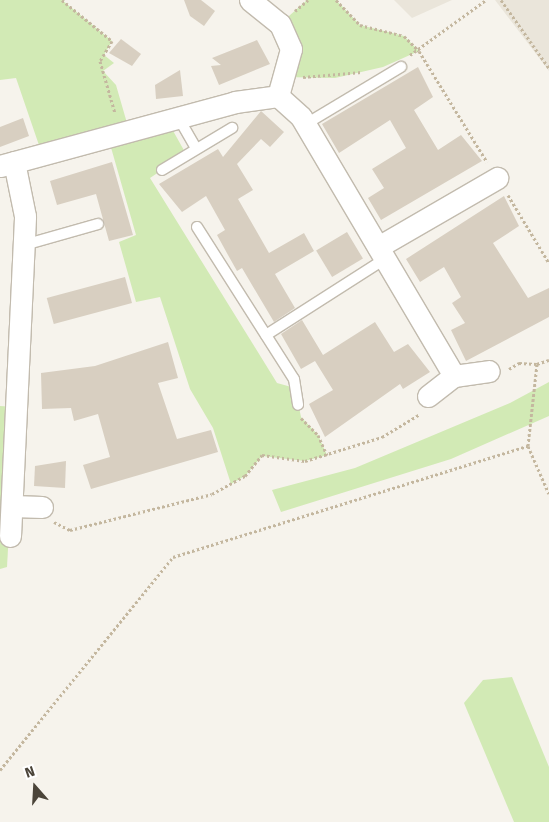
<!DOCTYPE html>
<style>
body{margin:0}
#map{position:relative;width:549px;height:822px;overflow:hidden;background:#f6f3ec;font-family:"Fira Sans",sans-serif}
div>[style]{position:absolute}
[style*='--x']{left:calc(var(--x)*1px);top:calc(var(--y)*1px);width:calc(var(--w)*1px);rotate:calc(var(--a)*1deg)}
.residential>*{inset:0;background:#eae5da}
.green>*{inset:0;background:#d2eab5}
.building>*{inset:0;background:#d8cfc1;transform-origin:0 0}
.path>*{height:3px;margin-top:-1.5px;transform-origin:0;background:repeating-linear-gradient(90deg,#c4b79f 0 2.5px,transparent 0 5px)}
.roads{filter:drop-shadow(1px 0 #c2bbae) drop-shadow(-1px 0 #c2bbae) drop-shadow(0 1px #c2bbae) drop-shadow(0 -1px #c2bbae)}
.service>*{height:10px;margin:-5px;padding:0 5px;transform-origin:5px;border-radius:5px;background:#fff}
.minor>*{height:21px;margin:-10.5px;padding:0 10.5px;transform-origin:10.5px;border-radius:10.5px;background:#fff}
span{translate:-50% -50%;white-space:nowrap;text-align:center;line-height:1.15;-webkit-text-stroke:5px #fff;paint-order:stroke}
.north{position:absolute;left:10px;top:762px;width:50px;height:50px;-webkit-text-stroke:4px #fff;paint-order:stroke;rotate:341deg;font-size:14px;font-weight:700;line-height:20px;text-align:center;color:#4b4439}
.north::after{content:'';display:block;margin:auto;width:18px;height:22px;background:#4b4439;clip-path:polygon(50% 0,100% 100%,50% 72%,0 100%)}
</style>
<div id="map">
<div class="residential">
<div style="clip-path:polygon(394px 0,452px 0,412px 18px)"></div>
<div style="clip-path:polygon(495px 0,549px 0,549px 71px)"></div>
</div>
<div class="green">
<div style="clip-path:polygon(0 0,62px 0,112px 41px,104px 55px,114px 63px,103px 71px,116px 85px,129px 130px,167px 120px,186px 154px,150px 178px,277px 383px,295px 388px,301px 417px,318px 435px,327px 455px,305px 461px,262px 456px,245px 476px,231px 484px,213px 428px,190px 389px,160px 297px,136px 302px,119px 242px,136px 235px,108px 137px,42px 154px,16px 78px,0 80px)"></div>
<div style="clip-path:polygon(307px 0,336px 0,360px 25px,404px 36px,419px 51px,383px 67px,335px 78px,283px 77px,280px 24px)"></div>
<div style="clip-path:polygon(549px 382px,549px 416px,451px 459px,281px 512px,272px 490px,355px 468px,510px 403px)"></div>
<div style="clip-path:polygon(0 406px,16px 407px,7px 567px,0 569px)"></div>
<div style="clip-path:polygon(512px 677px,549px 767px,549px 822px,514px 822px,464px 703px,483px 680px)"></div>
</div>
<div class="building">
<div style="clip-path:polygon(184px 0,201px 0,215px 11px,204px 26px,190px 16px)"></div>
<div style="clip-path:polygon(121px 39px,141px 54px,132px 66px,109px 53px)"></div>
<div style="clip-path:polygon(257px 40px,270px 64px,219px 85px,211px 66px,221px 65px,212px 58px)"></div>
<div style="clip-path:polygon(418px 67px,433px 97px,414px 110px,438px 150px,461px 135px,482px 161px,381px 220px,368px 198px,384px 188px,372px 169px,406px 148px,390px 120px,339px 153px,322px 124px)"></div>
<div style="clip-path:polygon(180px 70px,183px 96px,156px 99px,155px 85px)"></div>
<div style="clip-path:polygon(261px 111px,284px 132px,270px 147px,261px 139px,237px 164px,253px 190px,238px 199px,269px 253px,304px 233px,314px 251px,275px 274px,295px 308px,274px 322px,242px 268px,237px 271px,228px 255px,217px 235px,225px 230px,206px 196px,182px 212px,159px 184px,218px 149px,223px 157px)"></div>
<div style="clip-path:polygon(23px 118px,29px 136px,0 147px,0 127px)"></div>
<div style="clip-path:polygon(112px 162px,133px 235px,109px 241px,96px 194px,57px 205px,50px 181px)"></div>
<div style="clip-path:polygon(504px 196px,519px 226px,493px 243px,528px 298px,549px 288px,549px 317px,466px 361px,451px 330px,465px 323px,452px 303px,461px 297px,444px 267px,420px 282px,406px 259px)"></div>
<div style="left:347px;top:232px;width:31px;height:36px;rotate:59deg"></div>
<div style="left:125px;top:277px;width:27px;height:81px;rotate:75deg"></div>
<div style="clip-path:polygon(302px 320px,323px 355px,375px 322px,394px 352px,408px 344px,430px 372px,403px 389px,400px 384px,325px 437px,309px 404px,333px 390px,315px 361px,301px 369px,281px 334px)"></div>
<div style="clip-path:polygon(168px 342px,178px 378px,158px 383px,177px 439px,211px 430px,218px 452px,91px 489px,83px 465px,110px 457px,98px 414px,74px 421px,71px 408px,42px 409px,41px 373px,95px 366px)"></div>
<div style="clip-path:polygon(66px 461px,65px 488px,34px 486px,35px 466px)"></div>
</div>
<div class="path">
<div style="--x:62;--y:0;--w:65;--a:39.4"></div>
<div style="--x:112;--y:41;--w:23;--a:121"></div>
<div style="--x:100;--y:61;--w:54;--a:73.9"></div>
<div style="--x:336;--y:0;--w:35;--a:46"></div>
<div style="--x:360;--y:25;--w:45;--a:14"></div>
<div style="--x:404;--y:36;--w:21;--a:45"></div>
<div style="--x:419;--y:51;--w:130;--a:58.5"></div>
<div style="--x:501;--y:0;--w:83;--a:54.8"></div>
<div style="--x:295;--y:11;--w:17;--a:-40"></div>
<div style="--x:410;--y:55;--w:94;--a:-35.9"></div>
<div style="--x:303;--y:77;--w:59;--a:-4.8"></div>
<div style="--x:508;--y:195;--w:79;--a:58.9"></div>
<div style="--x:549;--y:360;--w:13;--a:162"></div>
<div style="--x:537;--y:364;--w:82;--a:96.3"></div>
<div style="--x:528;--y:446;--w:52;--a:66.4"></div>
<div style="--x:509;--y:369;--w:12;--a:-31"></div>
<div style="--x:519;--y:363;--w:18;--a:3"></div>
<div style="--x:301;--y:418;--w:24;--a:45"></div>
<div style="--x:318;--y:435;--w:22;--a:66"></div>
<div style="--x:54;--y:522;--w:18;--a:27"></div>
<div style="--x:70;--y:530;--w:146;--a:-14.2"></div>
<div style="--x:212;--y:494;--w:38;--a:-29"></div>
<div style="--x:245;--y:476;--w:27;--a:-51"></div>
<div style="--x:262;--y:455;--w:43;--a:7.9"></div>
<div style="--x:305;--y:461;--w:81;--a:-17.3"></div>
<div style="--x:382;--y:437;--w:44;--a:-31.2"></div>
<div style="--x:0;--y:770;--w:274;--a:-50.9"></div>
<div style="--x:173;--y:557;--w:372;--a:-17.4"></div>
</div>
<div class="roads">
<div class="service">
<div style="--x:178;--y:117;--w:36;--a:60"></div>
<div style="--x:306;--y:124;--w:111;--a:-31"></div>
<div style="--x:162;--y:170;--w:82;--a:-31"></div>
<div style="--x:197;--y:227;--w:180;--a:57.5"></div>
<div style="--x:294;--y:379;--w:26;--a:81"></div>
<div style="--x:24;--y:245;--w:77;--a:-15.8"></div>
<div style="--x:266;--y:335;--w:141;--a:-32.6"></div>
</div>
<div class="minor">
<div style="--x:250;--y:0;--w:38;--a:39"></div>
<div style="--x:280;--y:24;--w:27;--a:66"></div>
<div style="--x:291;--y:49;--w:49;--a:105.5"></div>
<div style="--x:278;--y:96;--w:31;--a:42"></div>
<div style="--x:301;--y:117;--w:301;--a:59.4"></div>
<div style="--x:0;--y:166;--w:244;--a:-15.2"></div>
<div style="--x:235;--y:102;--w:43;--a:-7.9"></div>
<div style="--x:378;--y:247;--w:138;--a:-30.1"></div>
<div style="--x:428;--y:396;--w:33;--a:-38"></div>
<div style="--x:454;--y:376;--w:35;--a:-8"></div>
<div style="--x:12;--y:506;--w:30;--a:2"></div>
<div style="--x:10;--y:536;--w:320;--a:-87.3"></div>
<div style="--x:25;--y:216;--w:55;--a:-101.5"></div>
</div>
</div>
<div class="north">N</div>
</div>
